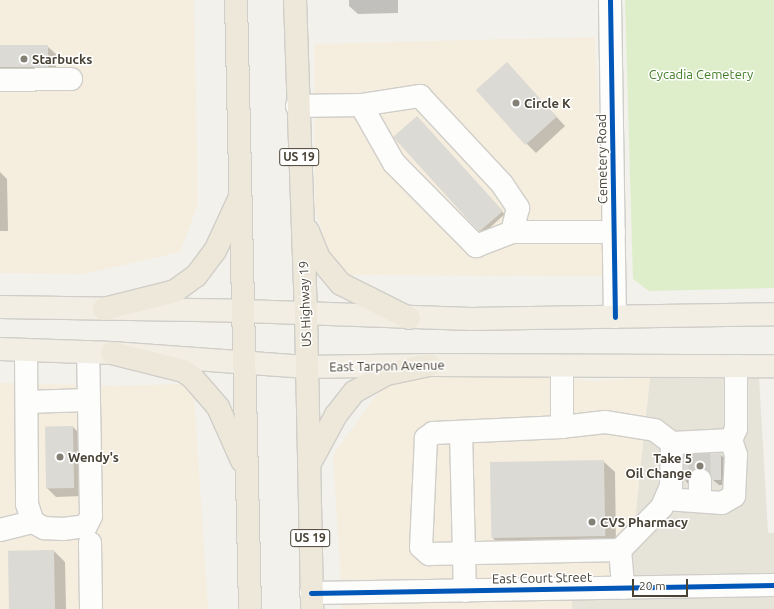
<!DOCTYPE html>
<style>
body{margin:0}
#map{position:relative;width:774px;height:609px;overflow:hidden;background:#f2f1ec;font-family:Ubuntu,sans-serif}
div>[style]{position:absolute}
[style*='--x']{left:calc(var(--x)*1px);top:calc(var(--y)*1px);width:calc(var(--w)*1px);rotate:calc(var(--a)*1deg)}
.residential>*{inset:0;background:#e6e3d9}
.commercial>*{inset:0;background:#f5edde}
.green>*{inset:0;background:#deeeca}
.shadow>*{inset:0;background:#0003;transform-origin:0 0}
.building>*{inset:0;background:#dcdad4;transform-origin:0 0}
.minor-tunnel>*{height:22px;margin-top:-11px;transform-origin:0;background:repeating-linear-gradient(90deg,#d0cec8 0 22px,transparent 0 33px)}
.roads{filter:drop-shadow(1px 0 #d0cec9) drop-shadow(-1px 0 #d0cec9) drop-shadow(0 1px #d0cec9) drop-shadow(0 -1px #d0cec9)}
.minor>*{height:22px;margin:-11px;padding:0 11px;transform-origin:11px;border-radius:11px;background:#fdfdfc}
.major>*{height:22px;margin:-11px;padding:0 11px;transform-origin:11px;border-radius:11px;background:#f2eee4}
.highway>*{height:22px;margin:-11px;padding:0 11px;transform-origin:11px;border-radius:11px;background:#ede8d9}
.cycleway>*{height:5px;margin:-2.5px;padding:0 2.5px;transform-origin:2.5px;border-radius:2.5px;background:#0057b8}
.dots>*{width:11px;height:11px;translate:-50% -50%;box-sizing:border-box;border:2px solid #fff;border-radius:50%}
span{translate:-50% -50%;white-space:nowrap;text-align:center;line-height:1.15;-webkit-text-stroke:3px #fff;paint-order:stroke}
.shield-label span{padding:1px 3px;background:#fff;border:1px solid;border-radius:3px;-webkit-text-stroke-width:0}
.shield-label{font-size:12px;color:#494336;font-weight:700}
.poi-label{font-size:13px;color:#494336;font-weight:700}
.left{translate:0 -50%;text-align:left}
.right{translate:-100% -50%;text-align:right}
.park-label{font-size:13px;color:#437f25}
.street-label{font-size:13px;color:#494336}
.scale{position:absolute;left:632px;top:579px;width:56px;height:18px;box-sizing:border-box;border:2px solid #494336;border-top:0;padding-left:5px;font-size:12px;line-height:14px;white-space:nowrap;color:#494336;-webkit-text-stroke:3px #fff;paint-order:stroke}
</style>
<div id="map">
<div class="residential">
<div style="clip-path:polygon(650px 377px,759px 377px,768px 533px,774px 533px,774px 574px,629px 577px)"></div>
<div style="clip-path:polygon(774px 596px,774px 609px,572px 609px,572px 600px)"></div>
</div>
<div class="commercial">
<div style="clip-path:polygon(0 0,194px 0,198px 204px,180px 252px,84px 274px,0 273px)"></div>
<div style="clip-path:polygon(595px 37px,605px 276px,347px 275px,330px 256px,315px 210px,314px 44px)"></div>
<div style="clip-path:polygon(523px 376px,593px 381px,650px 377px,629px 577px,341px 582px,333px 455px,380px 390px,390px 384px,425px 377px)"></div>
<div style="clip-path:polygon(0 383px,116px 386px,184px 384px,194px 394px,208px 609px,0 609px)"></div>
<div style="clip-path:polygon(572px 600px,572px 609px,342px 609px,342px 604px)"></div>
</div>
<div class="green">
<div style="clip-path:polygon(625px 0,774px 0,774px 288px,649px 291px,633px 279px)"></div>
</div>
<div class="shadow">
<div style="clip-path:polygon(349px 0,398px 0,398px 13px,358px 14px,349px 6px)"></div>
<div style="clip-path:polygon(47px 46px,56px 54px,56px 75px,0 80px,0 47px)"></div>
<div style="clip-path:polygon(515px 72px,565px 126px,536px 153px,527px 144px)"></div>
<div style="left:417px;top:117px;width:131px;height:30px;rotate:48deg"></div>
<div style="clip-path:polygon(0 172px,7px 179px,8px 231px,0 231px)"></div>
<div style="clip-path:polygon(73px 427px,82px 436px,83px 496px,56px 497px,47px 488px)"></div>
<div style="clip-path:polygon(720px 454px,726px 460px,727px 485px,719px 485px,713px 480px,712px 475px,706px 473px,690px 486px,685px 480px,685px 456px)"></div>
<div style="clip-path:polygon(603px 461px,615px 472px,616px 547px,503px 549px,492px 537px)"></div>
<div style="clip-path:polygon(54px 551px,65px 562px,66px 609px,10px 609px,9px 552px)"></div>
</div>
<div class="building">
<div style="left:48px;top:45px;width:22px;height:48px;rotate:90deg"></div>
<div style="left:507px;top:62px;width:74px;height:42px;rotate:48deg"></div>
<div style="clip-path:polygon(417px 116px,503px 211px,480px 231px,473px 225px,393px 137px)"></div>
<div style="left:73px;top:426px;width:62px;height:28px;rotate:89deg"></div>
<div style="clip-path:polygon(721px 453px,721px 480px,712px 480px,711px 474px,707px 469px,700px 468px,693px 469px,689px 474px,688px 480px,684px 481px,684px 455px)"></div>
<div style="left:604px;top:460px;width:76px;height:114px;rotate:89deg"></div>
<div style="left:54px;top:550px;width:59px;height:46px;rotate:89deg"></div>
</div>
<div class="minor-tunnel">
<div style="--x:699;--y:452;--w:28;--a:88"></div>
</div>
<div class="roads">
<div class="minor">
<div style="--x:610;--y:0;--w:317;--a:89.1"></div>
<div style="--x:0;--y:80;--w:71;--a:-0.8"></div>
<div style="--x:361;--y:105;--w:60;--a:-8.7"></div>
<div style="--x:420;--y:96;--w:120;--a:47"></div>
<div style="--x:502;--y:184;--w:29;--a:56"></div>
<div style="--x:518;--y:208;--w:25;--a:104"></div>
<div style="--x:297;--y:106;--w:64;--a:-0.9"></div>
<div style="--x:361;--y:105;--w:67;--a:60.4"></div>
<div style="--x:394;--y:163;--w:117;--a:45.3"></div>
<div style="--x:476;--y:246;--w:39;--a:-21"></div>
<div style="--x:512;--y:232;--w:102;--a:0"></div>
<div style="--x:26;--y:350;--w:154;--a:89.6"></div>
<div style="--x:27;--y:504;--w:19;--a:72"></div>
<div style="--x:33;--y:522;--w:13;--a:29"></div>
<div style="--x:44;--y:528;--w:19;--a:3"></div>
<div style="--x:63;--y:529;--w:23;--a:-7"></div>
<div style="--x:86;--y:526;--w:11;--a:-63"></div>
<div style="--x:91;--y:516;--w:164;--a:-91"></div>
<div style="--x:562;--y:366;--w:61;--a:90"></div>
<div style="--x:562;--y:427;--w:129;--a:177.3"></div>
<div style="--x:433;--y:433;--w:9;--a:144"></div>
<div style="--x:426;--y:438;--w:109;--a:92.6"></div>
<div style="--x:421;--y:547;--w:11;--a:41"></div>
<div style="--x:429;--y:554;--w:191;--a:-1.2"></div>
<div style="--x:620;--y:550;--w:60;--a:-45.7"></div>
<div style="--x:662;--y:507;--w:23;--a:-67"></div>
<div style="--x:671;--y:486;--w:43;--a:-88.7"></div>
<div style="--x:672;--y:443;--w:21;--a:-143"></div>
<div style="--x:655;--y:430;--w:51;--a:-170.9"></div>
<div style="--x:605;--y:422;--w:43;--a:173.4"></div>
<div style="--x:27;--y:402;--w:61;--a:-1.9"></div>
<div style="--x:461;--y:432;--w:159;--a:88.6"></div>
<div style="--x:672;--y:443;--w:59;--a:-2.9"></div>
<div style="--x:731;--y:440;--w:12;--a:-66"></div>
<div style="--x:736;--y:429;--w:63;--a:-90"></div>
<div style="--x:700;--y:480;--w:21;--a:90"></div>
<div style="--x:666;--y:499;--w:56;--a:4.1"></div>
<div style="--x:722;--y:503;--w:14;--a:-30"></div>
<div style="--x:734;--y:496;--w:41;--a:-87.2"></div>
<div style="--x:736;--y:455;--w:16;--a:-108"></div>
<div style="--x:0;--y:530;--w:34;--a:-14"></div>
<div style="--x:90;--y:543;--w:66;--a:89.1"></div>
<div style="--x:620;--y:550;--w:38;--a:85"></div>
<div style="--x:311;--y:593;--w:463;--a:-1"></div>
</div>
<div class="major">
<div style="--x:0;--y:307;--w:244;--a:0.9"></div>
<div style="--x:244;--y:311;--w:227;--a:2"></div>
<div style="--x:471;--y:319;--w:303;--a:-0.9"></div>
<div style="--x:0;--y:349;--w:112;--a:2"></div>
<div style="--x:112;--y:353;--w:195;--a:4.1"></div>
<div style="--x:306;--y:367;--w:123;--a:-0.9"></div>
<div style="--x:429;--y:365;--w:345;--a:0.2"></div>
</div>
<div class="highway">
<div style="--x:236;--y:0;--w:609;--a:88.68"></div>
<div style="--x:295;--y:0;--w:314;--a:88"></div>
<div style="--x:306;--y:314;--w:295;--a:88.8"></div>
<div style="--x:308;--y:231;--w:29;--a:68"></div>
<div style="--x:319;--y:258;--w:34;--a:50"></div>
<div style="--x:341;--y:284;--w:76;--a:26.6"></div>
<div style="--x:104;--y:309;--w:73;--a:-14.2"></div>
<div style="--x:175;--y:291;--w:26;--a:-36"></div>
<div style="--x:196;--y:276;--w:31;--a:-53"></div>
<div style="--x:215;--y:251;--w:57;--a:-65.2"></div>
<div style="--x:112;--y:353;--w:73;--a:14.2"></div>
<div style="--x:183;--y:371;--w:11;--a:34"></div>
<div style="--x:192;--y:377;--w:40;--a:49"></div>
<div style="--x:218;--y:407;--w:59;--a:66"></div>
<div style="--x:309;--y:465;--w:57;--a:-61.6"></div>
<div style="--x:336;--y:415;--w:29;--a:-52"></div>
<div style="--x:354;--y:392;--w:38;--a:-29"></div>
<div style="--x:387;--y:374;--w:43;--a:-12.1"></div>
</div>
</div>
<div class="cycleway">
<div style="--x:610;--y:0;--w:317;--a:89.1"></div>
<div style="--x:311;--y:593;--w:463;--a:-1"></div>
</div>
<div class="dots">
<div style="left:24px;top:59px;background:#848076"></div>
<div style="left:516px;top:103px;background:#848076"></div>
<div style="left:60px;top:457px;background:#848076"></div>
<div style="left:700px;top:466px;background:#848076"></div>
<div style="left:592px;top:522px;background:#848076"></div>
</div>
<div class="shield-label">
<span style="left:299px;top:157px">US 19</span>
<span style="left:310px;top:538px">US 19</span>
</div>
<div class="poi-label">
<span class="left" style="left:32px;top:59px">Starbucks</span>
<span class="left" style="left:524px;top:103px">Circle K</span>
<span class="left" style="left:68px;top:457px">Wendy's</span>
<span class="right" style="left:692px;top:466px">Take 5<br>Oil Change</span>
<span class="left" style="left:600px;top:522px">CVS Pharmacy</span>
</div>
<div class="park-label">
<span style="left:701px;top:74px">Cycadia Cemetery</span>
</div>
<div class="street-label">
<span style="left:602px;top:159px;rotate:-91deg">Cemetery Road</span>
<span style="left:305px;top:304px;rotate:-92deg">US Highway 19</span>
<span style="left:387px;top:366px;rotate:-1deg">East Tarpon Avenue</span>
<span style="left:542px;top:578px;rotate:-1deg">East Court Street</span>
</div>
<div class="scale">20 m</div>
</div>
